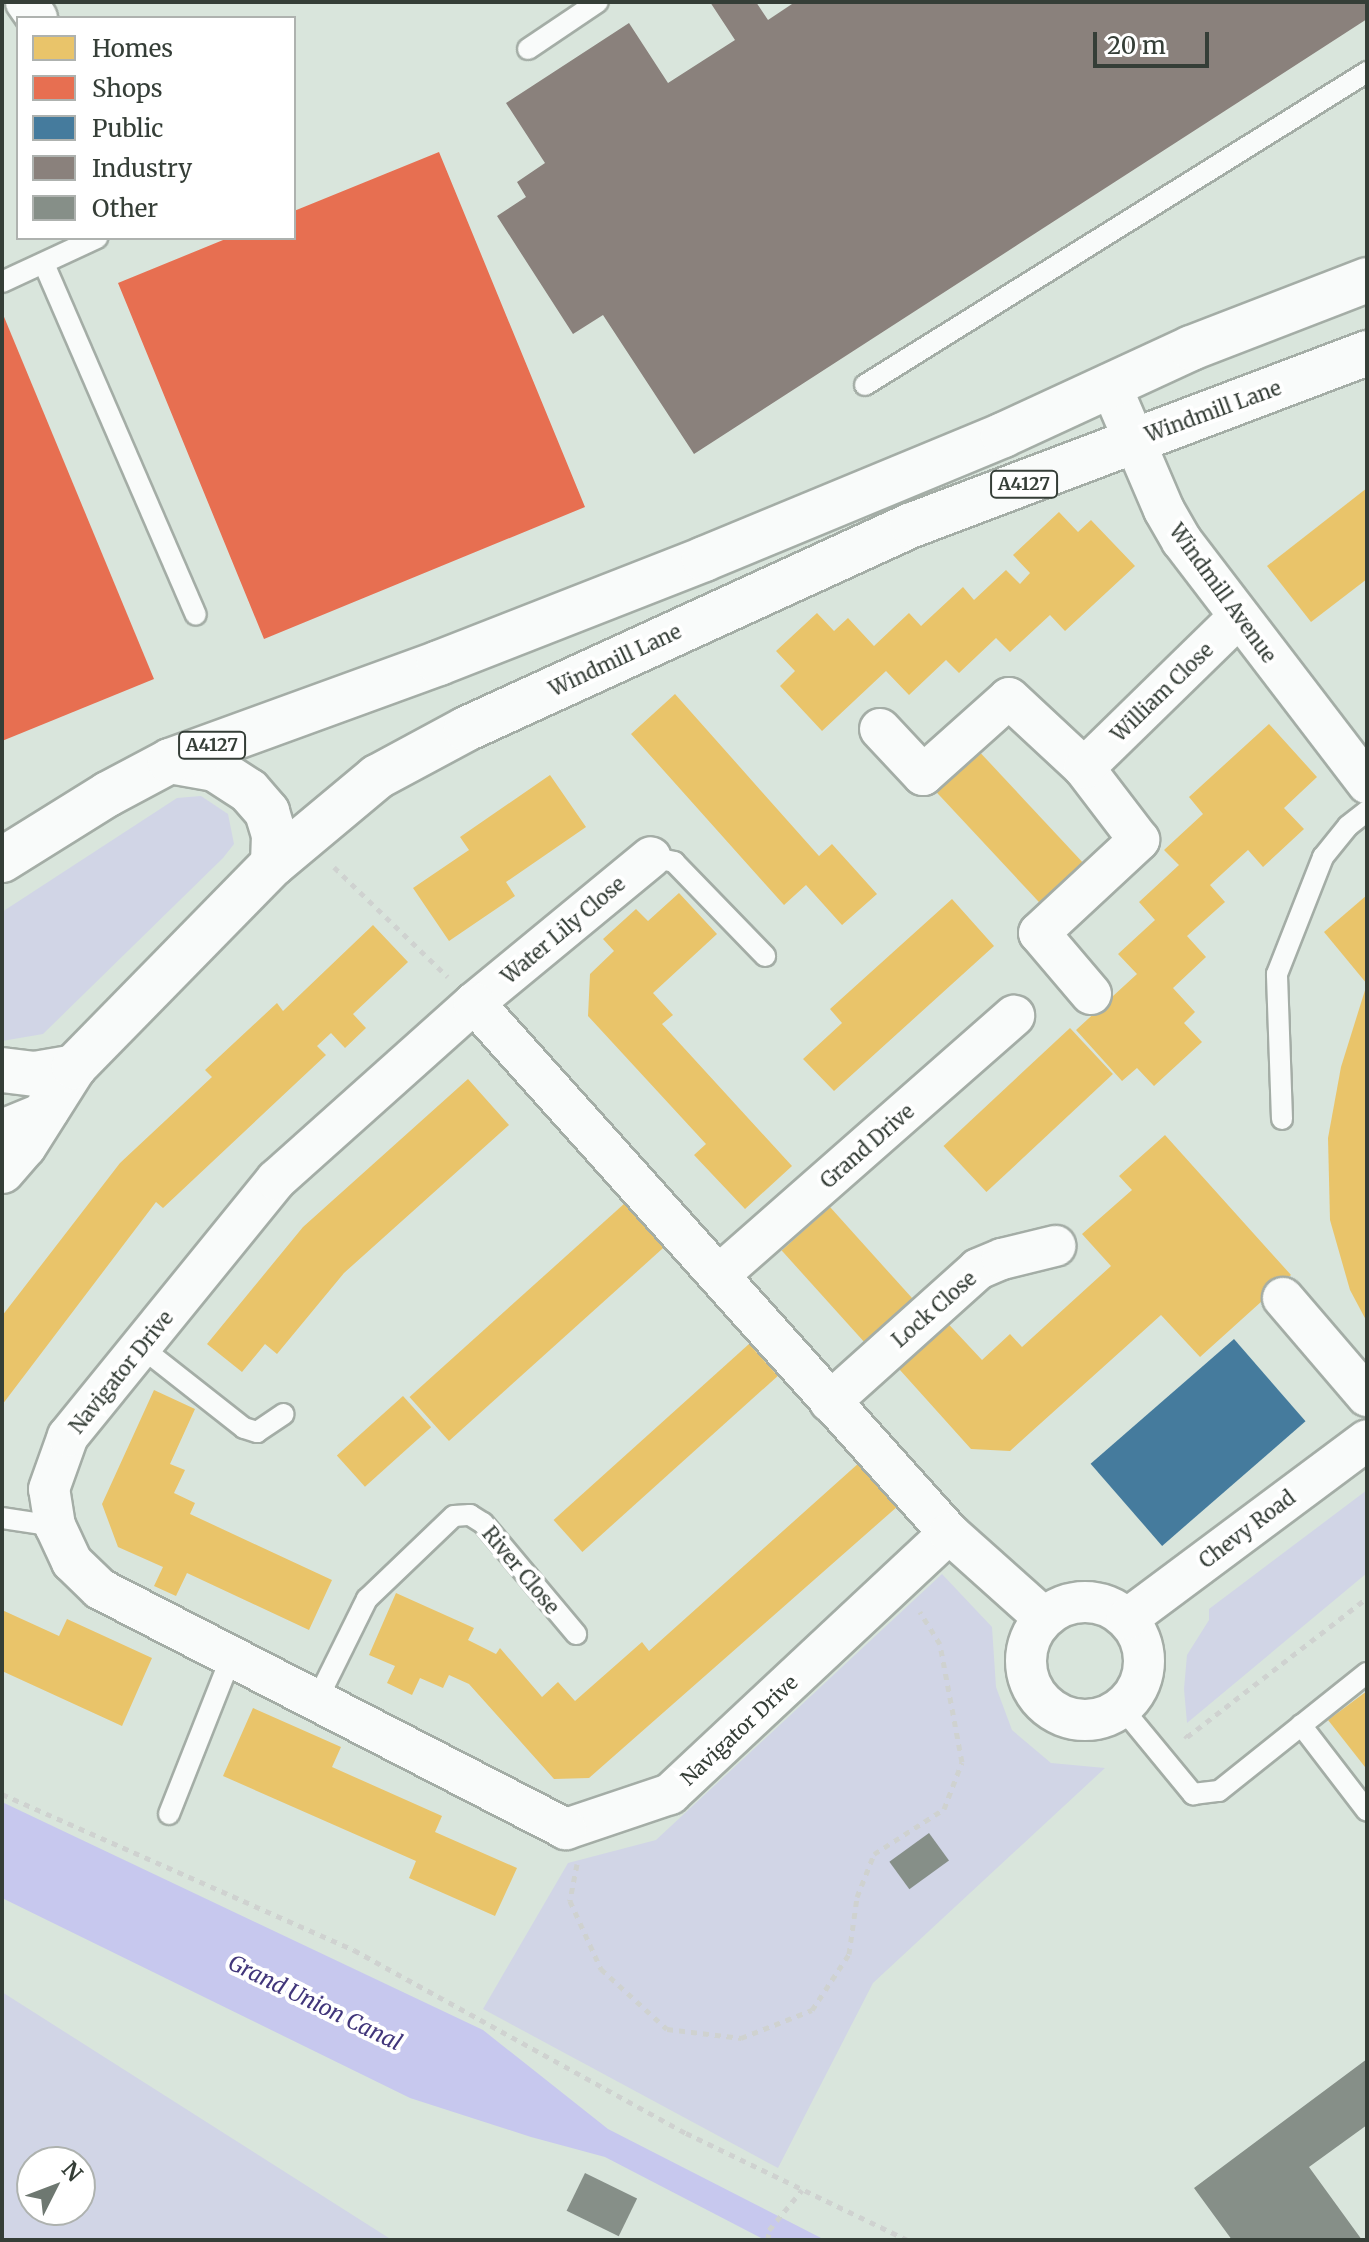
<!DOCTYPE html>
<style>
body{margin:0}
#map{position:relative;width:1369px;height:2242px;overflow:hidden;background:#d9e5dc;font-family:Merriweather,serif}
div>[style]{position:absolute}
[style*='--x']{left:calc(var(--x)*1px);top:calc(var(--y)*1px);width:calc(var(--w)*1px);rotate:calc(var(--a)*1deg)}
.green>*{inset:0;background:#d1d5e6}
.water>*{inset:0;background:#c7c8ee}
.homes>*{inset:0;background:#e9c46a;transform-origin:0 0}
.shops>*{inset:0;background:#e76f51}
.public>*{inset:0;background:#457b9d;transform-origin:0 0}
.industry>*{inset:0;background:#8a817c}
.building>*{inset:0;background:#868f88;transform-origin:0 0}
.path>*{height:5px;margin-top:-2.5px;transform-origin:0;background:repeating-linear-gradient(90deg,#cfd2d0 0 6px,transparent 0 12px)}
.roads{filter:drop-shadow(2px 0 #a4ada6) drop-shadow(-2px 0 #a4ada6) drop-shadow(0 2px #a4ada6) drop-shadow(0 -2px #a4ada6)}
.service>*{height:20px;margin:-10px;padding:0 10px;transform-origin:10px;border-radius:10px;background:#f9fbfa}
.minor>*{height:40px;margin:-20px;padding:0 20px;transform-origin:20px;border-radius:20px;background:#f9fbfa}
.minor>.ring{margin:-20px;padding:0;box-sizing:content-box;background:none;border:40px solid #f9fbfa;border-radius:50%}
.primary>*{height:44px;margin:-22px;padding:0 22px;transform-origin:22px;border-radius:22px;background:#f9fbfa}
span{translate:-50% -50%;white-space:nowrap;text-align:center;line-height:1.15;-webkit-text-stroke:8px #fff;paint-order:stroke}
.shield-label span{padding:2px 6px;background:#fff;border:2px solid;border-radius:6px;-webkit-text-stroke-width:0}
.shield-label{font-size:18px;color:#353e37;font-weight:700}
.street-label{font-size:20px;color:#353e37}
.water-label{font-size:22px;color:#41367a;font-style:italic}
.frame{position:absolute;inset:0;border:4px solid #353e37;pointer-events:none}
.legend{position:absolute;left:16px;top:16px;width:280px;height:224px;box-sizing:border-box;background:#fff;border:2px solid #aeb2af;margin:0;padding:10px 14px;list-style:none;font-size:24px;color:#353e37}
.legend li{display:flex;align-items:center;gap:16px;height:40px}
.legend b{width:40px;border:2px solid #aeb2af}
.north{position:absolute;left:16px;top:2146px;width:80px;height:80px;box-sizing:border-box;background:#fff;border:2px solid #aeb2af;border-radius:50%;rotate:48deg;font-size:22px;font-weight:700;line-height:32px;text-align:center;color:#353e37}
.north::after{content:'';display:block;margin:auto;width:28px;height:36px;background:#6e7871;clip-path:polygon(50% 0,100% 100%,50% 72%,0 100%)}
.scale{position:absolute;left:1093px;top:32px;width:116px;height:36px;box-sizing:border-box;border:4px solid #353e37;border-top:0;padding-left:10px;font-size:24px;line-height:28px;white-space:nowrap;color:#353e37;-webkit-text-stroke:6px #fff;paint-order:stroke}
</style>
<div id="map">
<div class="green">
<div style="clip-path:polygon(201px 796px,228px 814px,234px 844px,223px 858px,43px 1034px,2px 1041px,2px 912px,177px 798px)"></div>
<div style="clip-path:polygon(1367px 1490px,1367px 1573px,1187px 1723px,1184px 1689px,1187px 1655px,1209px 1620px,1209px 1609px)"></div>
<div style="clip-path:polygon(942px 1574px,992px 1627px,996px 1687px,1012px 1730px,1051px 1763px,1105px 1768px,873px 1983px,778px 2168px,483px 2009px,568px 1863px,656px 1840px)"></div>
<div style="clip-path:polygon(evenodd,2px 1992px,392px 2240px,2px 2240px,2px 1992px,80px 2162px,80px 2210px,32px 2210px,32px 2162px,80px 2162px)"></div>
</div>
<div class="water">
<div style="clip-path:polygon(2px 1802px,483px 2030px,608px 2129px,825px 2240px,765px 2240px,605px 2157px,531px 2137px,410px 2098px,2px 1898px)"></div>
</div>
<div class="homes">
<div style="clip-path:polygon(1367px 488px,1367px 579px,1311px 622px,1267px 566px)"></div>
<div style="clip-path:polygon(1059px 512px,1078px 532px,1091px 520px,1135px 566px,1065px 631px,1050px 615px,1010px 652px,996px 638px,959px 673px,946px 660px,909px 695px,886px 671px,822px 731px,780px 686px,795px 671px,776px 651px,817px 613px,834px 631px,848px 618px,874px 646px,909px 613px,921px 626px,963px 587px,974px 600px,1006px 570px,1020px 584px,1030px 573px,1013px 555px)"></div>
<div style="clip-path:polygon(675px 694px,819px 856px,832px 844px,877px 894px,842px 925px,806px 885px,784px 905px,631px 734px)"></div>
<div style="clip-path:polygon(1269px 724px,1317px 777px,1284px 808px,1304px 829px,1263px 867px,1248px 850px,1210px 885px,1225px 902px,1187px 936px,1206px 957px,1173px 988px,1195px 1012px,1184px 1023px,1202px 1042px,1154px 1086px,1137px 1068px,1122px 1081px,1076px 1030px,1137px 974px,1118px 954px,1155px 920px,1139px 902px,1179px 865px,1164px 850px,1203px 814px,1189px 797px)"></div>
<div style="left:975px;top:747px;width:158px;height:59px;rotate:47deg"></div>
<div style="clip-path:polygon(550px 775px,586px 827px,506px 882px,515px 896px,449px 941px,413px 888px,469px 850px,460px 837px)"></div>
<div style="clip-path:polygon(679px 893px,717px 934px,653px 993px,673px 1015px,662px 1024px,792px 1166px,745px 1209px,694px 1155px,706px 1144px,588px 1016px,590px 974px,614px 951px,603px 939px,636px 909px,648px 921px)"></div>
<div style="clip-path:polygon(1367px 895px,1367px 984px,1324px 932px)"></div>
<div style="clip-path:polygon(952px 899px,994px 946px,834px 1091px,803px 1059px,842px 1023px,830px 1009px)"></div>
<div style="clip-path:polygon(373px 925px,408px 962px,353px 1014px,366px 1028px,345px 1048px,331px 1033px,317px 1046px,326px 1055px,163px 1208px,156px 1202px,2px 1405px,2px 1316px,120px 1163px,212px 1077px,205px 1070px,277px 1003px,283px 1011px)"></div>
<div style="clip-path:polygon(1366px 987px,1367px 987px,1367px 1322px,1350px 1290px,1330px 1220px,1328px 1138px,1341px 1067px)"></div>
<div style="left:1070px;top:1028px;width:63px;height:173px;rotate:47deg"></div>
<div style="clip-path:polygon(468px 1079px,509px 1125px,344px 1273px,277px 1354px,265px 1344px,242px 1372px,207px 1344px,303px 1227px)"></div>
<div style="clip-path:polygon(1165px 1135px,1291px 1275px,1200px 1357px,1161px 1315px,1010px 1451px,971px 1449px,891px 1360px,940px 1315px,982px 1360px,1010px 1334px,1022px 1347px,1111px 1266px,1082px 1234px,1132px 1190px,1119px 1176px)"></div>
<div style="left:625px;top:1203px;width:59px;height:290px;rotate:48deg"></div>
<div style="left:830px;top:1207px;width:128px;height:65px;rotate:48deg"></div>
<div style="left:749px;top:1344px;width:43px;height:263px;rotate:48deg"></div>
<div style="clip-path:polygon(154px 1390px,195px 1409px,170px 1464px,185px 1470px,174px 1493px,195px 1503px,190px 1514px,332px 1580px,309px 1630px,187px 1573px,176px 1596px,154px 1586px,163px 1567px,118px 1547px,102px 1504px)"></div>
<div style="left:403px;top:1396px;width:42px;height:89px;rotate:48deg"></div>
<div style="clip-path:polygon(860px 1462px,898px 1506px,589px 1778px,554px 1779px,469px 1684px,449px 1675px,443px 1688px,420px 1678px,412px 1695px,387px 1683px,395px 1666px,369px 1655px,396px 1593px,474px 1628px,468px 1640px,496px 1654px,500px 1648px,542px 1697px,558px 1682px,575px 1701px,642px 1642px,649px 1651px)"></div>
<div style="clip-path:polygon(2px 1610px,59px 1636px,67px 1619px,152px 1658px,122px 1726px,2px 1671px)"></div>
<div style="clip-path:polygon(1367px 1691px,1367px 1765px,1365px 1767px,1328px 1720px)"></div>
<div style="clip-path:polygon(253px 1708px,341px 1747px,332px 1767px,442px 1816px,435px 1832px,517px 1868px,495px 1916px,409px 1878px,416px 1861px,223px 1776px)"></div>
</div>
<div class="shops">
<div style="clip-path:polygon(439px 152px,585px 507px,264px 639px,118px 283px,228px 238px,294px 238px,294px 211px)"></div>
<div style="clip-path:polygon(2px 312px,154px 679px,2px 741px)"></div>
</div>
<div class="public">
<div style="left:1234px;top:1339px;width:109px;height:190px;rotate:49deg"></div>
</div>
<div class="industry">
<div style="clip-path:polygon(710px 2px,756px 2px,768px 20px,795px 2px,1367px 2px,1367px 19px,694px 454px,603px 315px,573px 334px,497px 216px,526px 197px,517px 182px,545px 163px,506px 103px,629px 23px,668px 83px,735px 40px)"></div>
</div>
<div class="building">
<div style="left:929px;top:1833px;width:34px;height:49px;rotate:54deg"></div>
<div style="clip-path:polygon(1367px 2059px,1367px 2125px,1309px 2167px,1362px 2240px,1232px 2240px,1194px 2188px)"></div>
<div style="left:585px;top:2173px;width:58px;height:42px;rotate:26deg"></div>
</div>
<div class="path">
<div style="--x:334;--y:867;--w:158;--a:44"></div>
<div style="--x:1185;--y:1735;--w:3;--a:45"></div>
<div style="--x:1187;--y:1737;--w:227;--a:-37.7"></div>
<div style="--x:2;--y:1794;--w:385;--a:23.9"></div>
<div style="--x:354;--y:1950;--w:379;--a:28.9"></div>
<div style="--x:686;--y:2133;--w:246;--a:25.8"></div>
<div style="--x:577;--y:1864;--w:38;--a:101"></div>
<div style="--x:570;--y:1901;--w:75;--a:65.5"></div>
<div style="--x:601;--y:1969;--w:89;--a:42.3"></div>
<div style="--x:667;--y:2029;--w:75;--a:6.9"></div>
<div style="--x:741;--y:2038;--w:76;--a:-21.5"></div>
<div style="--x:812;--y:2010;--w:67;--a:-56.5"></div>
<div style="--x:849;--y:1954;--w:58;--a:-82"></div>
<div style="--x:857;--y:1897;--w:46;--a:-68.4"></div>
<div style="--x:874;--y:1854;--w:83;--a:-32.7"></div>
<div style="--x:944;--y:1809;--w:50;--a:-69"></div>
<div style="--x:962;--y:1762;--w:120;--a:-100.6"></div>
<div style="--x:940;--y:1644;--w:38;--a:-122"></div>
<div style="--x:768;--y:2240;--w:10;--a:-84"></div>
<div style="--x:769;--y:2230;--w:52;--a:-50.5"></div>
</div>
<div class="roads">
<div class="service">
<div style="--x:528;--y:49;--w:84;--a:-33.9"></div>
<div style="--x:44;--y:264;--w:382;--a:66.6"></div>
<div style="--x:2;--y:282;--w:105;--a:-24.9"></div>
<div style="--x:865;--y:385;--w:592;--a:-31.94"></div>
<div style="--x:651;--y:857;--w:24;--a:12"></div>
<div style="--x:674;--y:862;--w:131;--a:45.9"></div>
<div style="--x:1282;--y:1119;--w:145;--a:-92"></div>
<div style="--x:1277;--y:974;--w:126;--a:-68.5"></div>
<div style="--x:1323;--y:857;--w:40;--a:-51"></div>
<div style="--x:1348;--y:826;--w:24;--a:-38"></div>
<div style="--x:141;--y:1347;--w:131;--a:38.2"></div>
<div style="--x:244;--y:1428;--w:14;--a:17"></div>
<div style="--x:257;--y:1432;--w:32;--a:-34"></div>
<div style="--x:2;--y:1518;--w:54;--a:8.6"></div>
<div style="--x:317;--y:1700;--w:113;--a:-63.7"></div>
<div style="--x:367;--y:1599;--w:120;--a:-43.7"></div>
<div style="--x:454;--y:1516;--w:16;--a:-4"></div>
<div style="--x:470;--y:1515;--w:15;--a:32"></div>
<div style="--x:483;--y:1523;--w:145;--a:50"></div>
<div style="--x:1122;--y:1708;--w:112;--a:50.5"></div>
<div style="--x:1193;--y:1794;--w:26;--a:-7"></div>
<div style="--x:1219;--y:1791;--w:189;--a:-38.6"></div>
<div style="--x:1301;--y:1725;--w:108;--a:52.5"></div>
<div style="--x:169;--y:1814;--w:171;--a:-68.4"></div>
</div>
<div class="minor">
<div style="--x:26;--y:2;--w:19;--a:55"></div>
<div style="--x:1110;--y:384;--w:137;--a:66.8"></div>
<div style="--x:1164;--y:510;--w:36;--a:60"></div>
<div style="--x:1182;--y:541;--w:305;--a:52.6"></div>
<div style="--x:880;--y:729;--w:63;--a:46.9"></div>
<div style="--x:923;--y:775;--w:115;--a:-41.8"></div>
<div style="--x:1009;--y:698;--w:103;--a:43"></div>
<div style="--x:1091;--y:994;--w:80;--a:-130.4"></div>
<div style="--x:1039;--y:933;--w:137;--a:-42.9"></div>
<div style="--x:1139;--y:840;--w:91;--a:-127.4"></div>
<div style="--x:1084;--y:768;--w:216;--a:-44.3"></div>
<div style="--x:474;--y:1003;--w:229;--a:-39.5"></div>
<div style="--x:2;--y:1130;--w:50;--a:-22.4"></div>
<div style="--x:719;--y:1275;--w:393;--a:-41.3"></div>
<div style="--x:1283;--y:1298;--w:129;--a:49.4"></div>
<div style="--x:830;--y:1402;--w:199;--a:-41.9"></div>
<div style="--x:978;--y:1269;--w:26;--a:-23"></div>
<div style="--x:1002;--y:1259;--w:55;--a:-13.8"></div>
<div style="--x:949;--y:1533;--w:382;--a:136.9"></div>
<div style="--x:670;--y:1794;--w:110;--a:161.4"></div>
<div style="--x:566;--y:1829;--w:524;--a:-152.75"></div>
<div style="--x:100;--y:1589;--w:39;--a:-136"></div>
<div style="--x:72;--y:1562;--w:40;--a:-115"></div>
<div style="--x:55;--y:1526;--w:37;--a:-99"></div>
<div style="--x:49;--y:1489;--w:56;--a:-70.3"></div>
<div style="--x:68;--y:1436;--w:330;--a:-50.9"></div>
<div style="--x:276;--y:1180;--w:266;--a:-41.8"></div>
<div style="--x:474;--y:1003;--w:712;--a:48.13"></div>
<div style="--x:949;--y:1533;--w:127;--a:41.8"></div>
<div class="ring" style="left:1026px;top:1602px;width:78px;height:78px"></div>
<div style="--x:1127;--y:1619;--w:299;--a:-36.7"></div>
</div>
<div class="primary">
<div style="--x:170;--y:761;--w:46;--a:10.1"></div>
<div style="--x:215;--y:769;--w:40;--a:32.9"></div>
<div style="--x:249;--y:791;--w:28;--a:49"></div>
<div style="--x:267;--y:812;--w:24;--a:73"></div>
<div style="--x:274;--y:835;--w:29;--a:92"></div>
<div style="--x:2;--y:860;--w:125;--a:-31.9"></div>
<div style="--x:108;--y:794;--w:70;--a:-28"></div>
<div style="--x:170;--y:761;--w:286;--a:-20"></div>
<div style="--x:439;--y:663;--w:285;--a:-21.4"></div>
<div style="--x:704;--y:559;--w:324;--a:-22.5"></div>
<div style="--x:1003;--y:435;--w:207;--a:-24.8"></div>
<div style="--x:1191;--y:348;--w:189;--a:-21.1"></div>
<div style="--x:2;--y:1070;--w:33;--a:7"></div>
<div style="--x:35;--y:1074;--w:40;--a:-10"></div>
<div style="--x:2;--y:1171;--w:33;--a:-49"></div>
<div style="--x:24;--y:1146;--w:93;--a:-57.7"></div>
<div style="--x:74;--y:1067;--w:284;--a:-45.6"></div>
<div style="--x:273;--y:864;--w:136;--a:-39.9"></div>
<div style="--x:377;--y:777;--w:101;--a:-28.3"></div>
<div style="--x:466;--y:729;--w:490;--a:-24.6"></div>
<div style="--x:912;--y:525;--w:486;--a:-20.7"></div>
</div>
</div>
<div class="shield-label">
<span style="left:1024px;top:484px">A4127</span>
<span style="left:212px;top:745px">A4127</span>
</div>
<div class="street-label">
<span style="left:1213px;top:411px;rotate:-20deg">Windmill Lane</span>
<span style="left:1223px;top:593px;rotate:54deg">Windmill Avenue</span>
<span style="left:615px;top:660px;rotate:-25deg">Windmill Lane</span>
<span style="left:1162px;top:692px;rotate:-44deg">William Close</span>
<span style="left:563px;top:930px;rotate:-40deg">Water Lily Close</span>
<span style="left:867px;top:1146px;rotate:-41deg">Grand Drive</span>
<span style="left:934px;top:1309px;rotate:-41deg">Lock Close</span>
<span style="left:121px;top:1372px;rotate:-51deg">Navigator Drive</span>
<span style="left:1247px;top:1529px;rotate:-37deg">Chevy Road</span>
<span style="left:521px;top:1570px;rotate:50deg">River Close</span>
<span style="left:739px;top:1730px;rotate:-43deg">Navigator Drive</span>
</div>
<div class="water-label">
<span style="left:315px;top:2003px;rotate:26deg">Grand Union Canal</span>
</div>
<div class="frame"></div>
<ul class="legend">
<li><b style="height:22px;background:#e9c46a"></b>Homes</li>
<li><b style="height:22px;background:#e76f51"></b>Shops</li>
<li><b style="height:22px;background:#457b9d"></b>Public</li>
<li><b style="height:22px;background:#8a817c"></b>Industry</li>
<li><b style="height:22px;background:#868f88"></b>Other</li>
</ul>
<div class="north">N</div>
<div class="scale">20 m</div>
</div>
